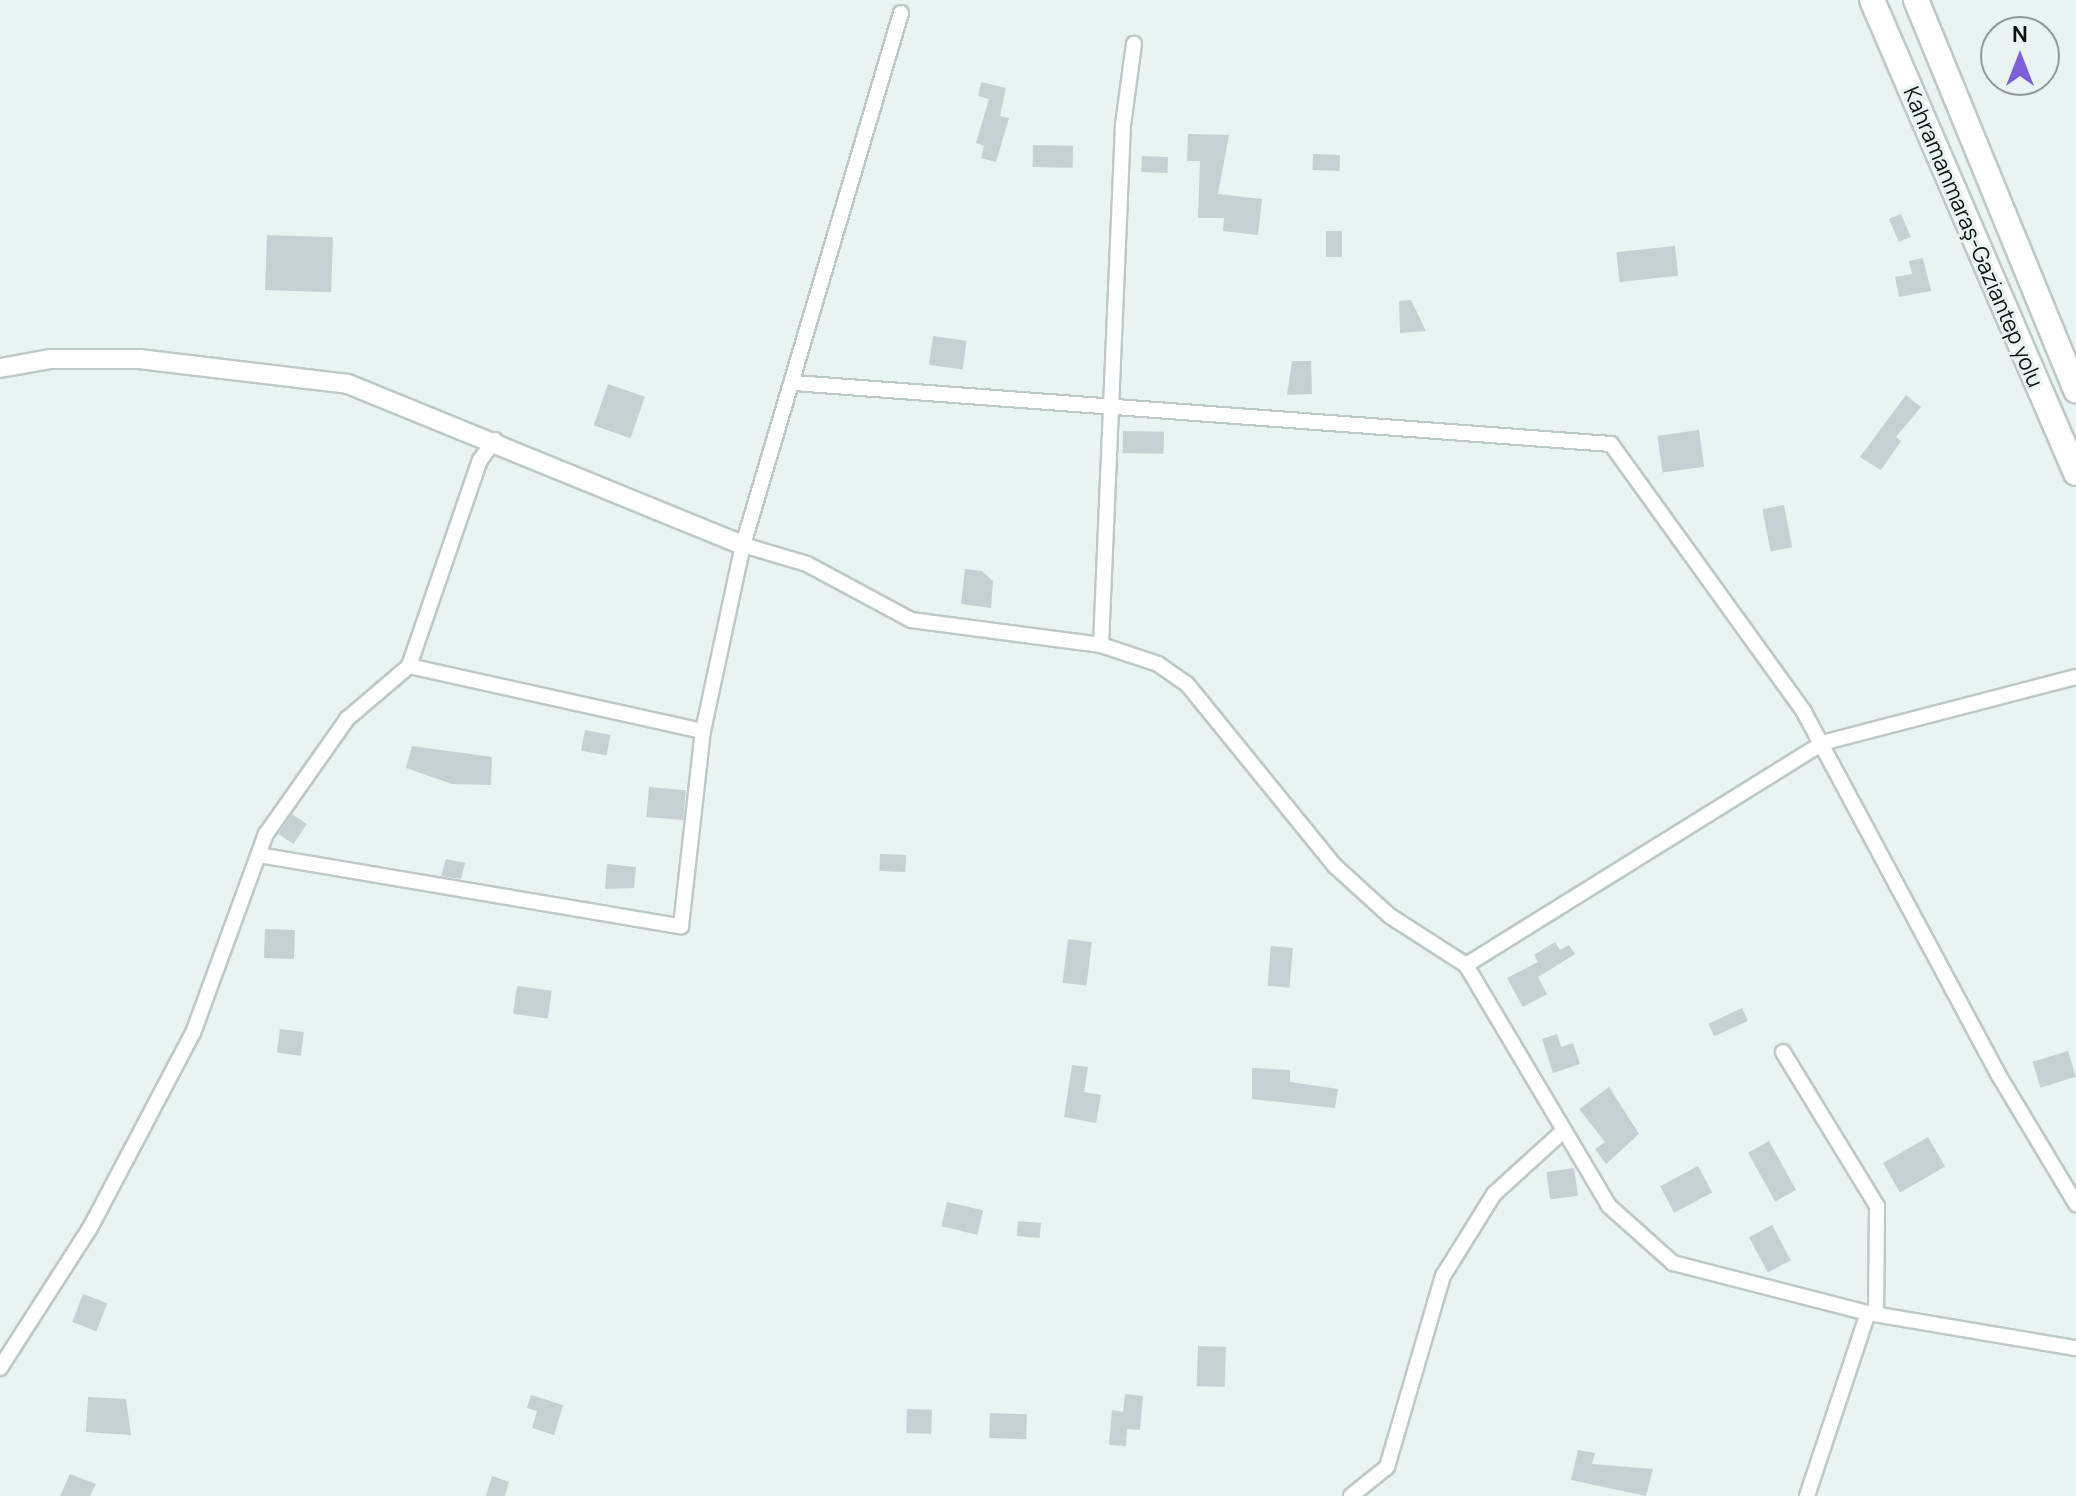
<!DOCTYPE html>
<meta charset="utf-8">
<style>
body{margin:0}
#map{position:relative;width:2076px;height:1496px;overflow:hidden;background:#e7f4f2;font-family:Manrope,sans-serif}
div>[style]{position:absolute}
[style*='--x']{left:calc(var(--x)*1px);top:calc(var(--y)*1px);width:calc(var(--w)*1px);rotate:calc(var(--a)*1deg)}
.building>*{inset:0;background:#c4d0d2;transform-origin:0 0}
.roads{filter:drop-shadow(2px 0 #bdc9c7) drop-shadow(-2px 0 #bdc9c7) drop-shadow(0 2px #bdc9c7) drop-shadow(0 -2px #bdc9c7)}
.minor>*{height:14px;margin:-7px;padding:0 7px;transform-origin:7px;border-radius:7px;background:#fff}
.tertiary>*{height:18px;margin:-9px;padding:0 9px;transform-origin:9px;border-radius:9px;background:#fff}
.trunk>*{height:24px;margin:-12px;padding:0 12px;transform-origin:12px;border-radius:12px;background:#fff}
span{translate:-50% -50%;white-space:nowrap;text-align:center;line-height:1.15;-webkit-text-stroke:6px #e7f4f2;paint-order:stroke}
.street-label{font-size:22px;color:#0c1010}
.north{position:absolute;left:1980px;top:16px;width:80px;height:80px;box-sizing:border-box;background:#e7f4f2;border:2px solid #8f9998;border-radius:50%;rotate:0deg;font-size:22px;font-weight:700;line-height:32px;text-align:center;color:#0c1010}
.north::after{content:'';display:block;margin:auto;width:28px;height:36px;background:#7e5fda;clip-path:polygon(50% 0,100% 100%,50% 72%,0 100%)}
</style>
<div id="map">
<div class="building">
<div style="clip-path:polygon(981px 82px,1006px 88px,1000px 116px,1009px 118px,996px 162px,981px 158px,984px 146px,976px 143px,989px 99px,978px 96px)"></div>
<div style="clip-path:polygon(1188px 134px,1229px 135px,1218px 194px,1262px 199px,1258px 235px,1223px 231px,1224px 218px,1198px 218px,1200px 161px,1187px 161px)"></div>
<div style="left:1033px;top:145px;width:40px;height:22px;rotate:1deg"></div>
<div style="left:1313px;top:154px;width:27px;height:16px;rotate:2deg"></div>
<div style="left:1142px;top:156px;width:26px;height:16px;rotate:2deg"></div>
<div style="left:1901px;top:214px;width:25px;height:13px;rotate:67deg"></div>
<div style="left:1326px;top:231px;width:16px;height:26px"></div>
<div style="left:267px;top:235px;width:66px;height:55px;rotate:2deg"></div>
<div style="left:1675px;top:246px;width:30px;height:59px;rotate:84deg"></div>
<div style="clip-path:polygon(1923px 258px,1931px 291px,1899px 297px,1895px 277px,1912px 274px,1909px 261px)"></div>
<div style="clip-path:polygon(1411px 300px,1426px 331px,1400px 333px,1399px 301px)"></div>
<div style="left:933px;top:336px;width:34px;height:29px;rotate:8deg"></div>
<div style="clip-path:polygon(1292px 361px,1311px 361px,1312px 394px,1287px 395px)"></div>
<div style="left:608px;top:384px;width:39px;height:44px;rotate:19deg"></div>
<div style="clip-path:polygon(1906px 395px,1921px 407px,1896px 437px,1901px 441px,1881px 470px,1860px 457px)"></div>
<div style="left:1699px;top:430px;width:37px;height:42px;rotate:82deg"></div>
<div style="left:1123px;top:431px;width:41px;height:22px;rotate:1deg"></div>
<div style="left:1784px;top:505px;width:43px;height:22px;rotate:79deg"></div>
<div style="clip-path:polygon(965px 569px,982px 571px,993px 581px,991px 608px,961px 604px)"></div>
<div style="left:585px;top:730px;width:26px;height:21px;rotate:11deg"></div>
<div style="clip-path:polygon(412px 746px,492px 757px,491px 785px,452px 784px,406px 768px)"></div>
<div style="left:649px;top:787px;width:37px;height:30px;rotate:5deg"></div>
<div style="left:292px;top:814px;width:18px;height:24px;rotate:34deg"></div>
<div style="left:880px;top:854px;width:26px;height:17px;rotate:2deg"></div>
<div style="clip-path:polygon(446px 859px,465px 863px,461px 879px,441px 876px)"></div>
<div style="clip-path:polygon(607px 864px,636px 867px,634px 888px,605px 889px)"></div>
<div style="left:265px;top:929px;width:30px;height:29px;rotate:2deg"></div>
<div style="left:1068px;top:939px;width:24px;height:44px;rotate:7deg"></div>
<div style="clip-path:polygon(1555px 942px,1560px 950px,1569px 945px,1575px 954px,1538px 977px,1547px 994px,1523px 1007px,1507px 978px,1538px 962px,1534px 955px)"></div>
<div style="left:1271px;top:946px;width:22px;height:40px;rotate:5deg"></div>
<div style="left:517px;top:986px;width:35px;height:28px;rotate:8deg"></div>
<div style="left:1742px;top:1008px;width:14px;height:37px;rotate:65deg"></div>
<div style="left:280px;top:1029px;width:24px;height:24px;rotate:7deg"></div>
<div style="clip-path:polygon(1557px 1034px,1561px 1047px,1573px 1043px,1580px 1064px,1553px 1073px,1542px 1039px)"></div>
<div style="left:2068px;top:1051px;width:27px;height:37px;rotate:73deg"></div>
<div style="clip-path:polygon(1072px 1065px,1088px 1067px,1084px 1092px,1101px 1095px,1096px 1123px,1064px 1117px)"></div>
<div style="clip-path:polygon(1252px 1068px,1290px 1070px,1290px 1082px,1338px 1089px,1335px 1108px,1252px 1099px)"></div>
<div style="clip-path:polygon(1609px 1087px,1639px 1134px,1606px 1164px,1595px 1149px,1605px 1142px,1579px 1109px)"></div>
<div style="left:1928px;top:1137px;width:34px;height:52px;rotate:60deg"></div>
<div style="left:1769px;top:1141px;width:56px;height:24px;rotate:61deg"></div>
<div style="left:1698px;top:1166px;width:30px;height:43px;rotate:62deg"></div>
<div style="left:1574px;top:1168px;width:28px;height:28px;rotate:82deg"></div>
<div style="left:947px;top:1202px;width:37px;height:25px;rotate:13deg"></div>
<div style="left:1018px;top:1221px;width:23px;height:15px;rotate:5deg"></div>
<div style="left:1772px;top:1225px;width:40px;height:26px;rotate:62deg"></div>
<div style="left:83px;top:1294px;width:26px;height:30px;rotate:21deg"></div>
<div style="left:1198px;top:1346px;width:28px;height:40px;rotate:2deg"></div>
<div style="clip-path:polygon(1125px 1394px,1143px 1396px,1140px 1430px,1127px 1429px,1126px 1446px,1109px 1445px,1112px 1410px,1123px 1412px)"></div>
<div style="clip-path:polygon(531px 1395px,563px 1405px,554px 1435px,532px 1428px,537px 1411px,527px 1408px)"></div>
<div style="clip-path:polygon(88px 1397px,126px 1399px,131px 1435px,86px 1432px)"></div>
<div style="left:907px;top:1409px;width:25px;height:24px;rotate:2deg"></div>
<div style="left:990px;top:1413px;width:37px;height:25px;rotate:2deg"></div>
<div style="clip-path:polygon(1578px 1450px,1595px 1453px,1592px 1464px,1653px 1469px,1646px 1496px,1571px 1480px)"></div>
<div style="clip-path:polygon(70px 1474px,96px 1484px,90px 1496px,60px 1496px)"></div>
<div style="clip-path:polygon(492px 1476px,509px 1482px,505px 1496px,486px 1496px)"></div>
</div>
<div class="roads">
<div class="minor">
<div style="--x:794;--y:383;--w:819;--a:4.27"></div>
<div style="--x:1611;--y:444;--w:330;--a:54.2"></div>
<div style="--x:1804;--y:712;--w:411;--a:61.8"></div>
<div style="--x:1998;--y:1074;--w:152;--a:59"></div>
<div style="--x:743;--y:545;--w:555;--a:-73.46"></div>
<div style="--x:1101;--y:645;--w:520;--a:-87.58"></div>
<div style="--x:1123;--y:125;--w:82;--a:-82.3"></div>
<div style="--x:409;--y:666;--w:301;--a:12.5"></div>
<div style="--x:259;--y:855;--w:428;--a:9.6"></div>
<div style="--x:681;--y:926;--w:196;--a:-83.6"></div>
<div style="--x:703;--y:731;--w:190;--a:-77.9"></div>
<div style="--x:743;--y:545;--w:67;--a:16.5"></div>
<div style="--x:807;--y:564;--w:118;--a:28.3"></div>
<div style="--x:911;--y:620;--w:192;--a:7.5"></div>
<div style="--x:1101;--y:645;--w:60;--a:18.4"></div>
<div style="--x:1158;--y:664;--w:35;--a:35"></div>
<div style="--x:1187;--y:684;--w:235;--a:50.9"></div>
<div style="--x:1335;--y:866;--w:74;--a:42.3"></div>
<div style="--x:1390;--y:916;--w:90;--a:32.8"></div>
<div style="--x:1466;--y:965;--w:280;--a:59.3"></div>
<div style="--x:1609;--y:1206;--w:86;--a:41.7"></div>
<div style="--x:1673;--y:1263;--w:201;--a:14.4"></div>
<div style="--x:1868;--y:1313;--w:211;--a:9.6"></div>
<div style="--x:1466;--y:965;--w:420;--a:-31.9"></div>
<div style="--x:1822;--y:743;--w:262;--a:-14.6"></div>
<div style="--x:1783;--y:1052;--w:180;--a:58.6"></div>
<div style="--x:1877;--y:1206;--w:108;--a:90.5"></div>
<div style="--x:0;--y:1368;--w:166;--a:-57.3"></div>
<div style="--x:90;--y:1228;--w:221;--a:-62.2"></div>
<div style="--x:193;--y:1033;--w:212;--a:-69.9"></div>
<div style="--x:266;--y:834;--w:141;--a:-54.8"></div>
<div style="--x:347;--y:719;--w:82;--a:-40.5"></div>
<div style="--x:409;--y:666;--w:218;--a:-71"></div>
<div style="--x:480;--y:460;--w:25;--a:-53"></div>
<div style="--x:1351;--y:1496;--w:46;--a:-38.9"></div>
<div style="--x:1387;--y:1467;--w:199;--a:-73.7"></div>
<div style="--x:1443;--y:1276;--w:97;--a:-58.1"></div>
<div style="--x:1494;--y:1194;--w:91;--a:-42.3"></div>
<div style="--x:1807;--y:1496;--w:193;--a:-71.6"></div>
</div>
<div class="tertiary">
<div style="--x:0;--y:368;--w:52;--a:-10"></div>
<div style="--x:51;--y:359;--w:88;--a:0"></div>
<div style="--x:139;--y:359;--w:210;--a:6.8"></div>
<div style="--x:348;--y:384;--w:427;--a:22.2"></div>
</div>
<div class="trunk">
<div style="--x:1872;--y:0;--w:515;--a:66.67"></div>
<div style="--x:1916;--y:0;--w:422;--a:67.7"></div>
</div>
</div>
<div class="street-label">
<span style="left:1973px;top:237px;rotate:67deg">Kahramanmaraş-Gaziantep yolu</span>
</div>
<div class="north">N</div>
</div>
